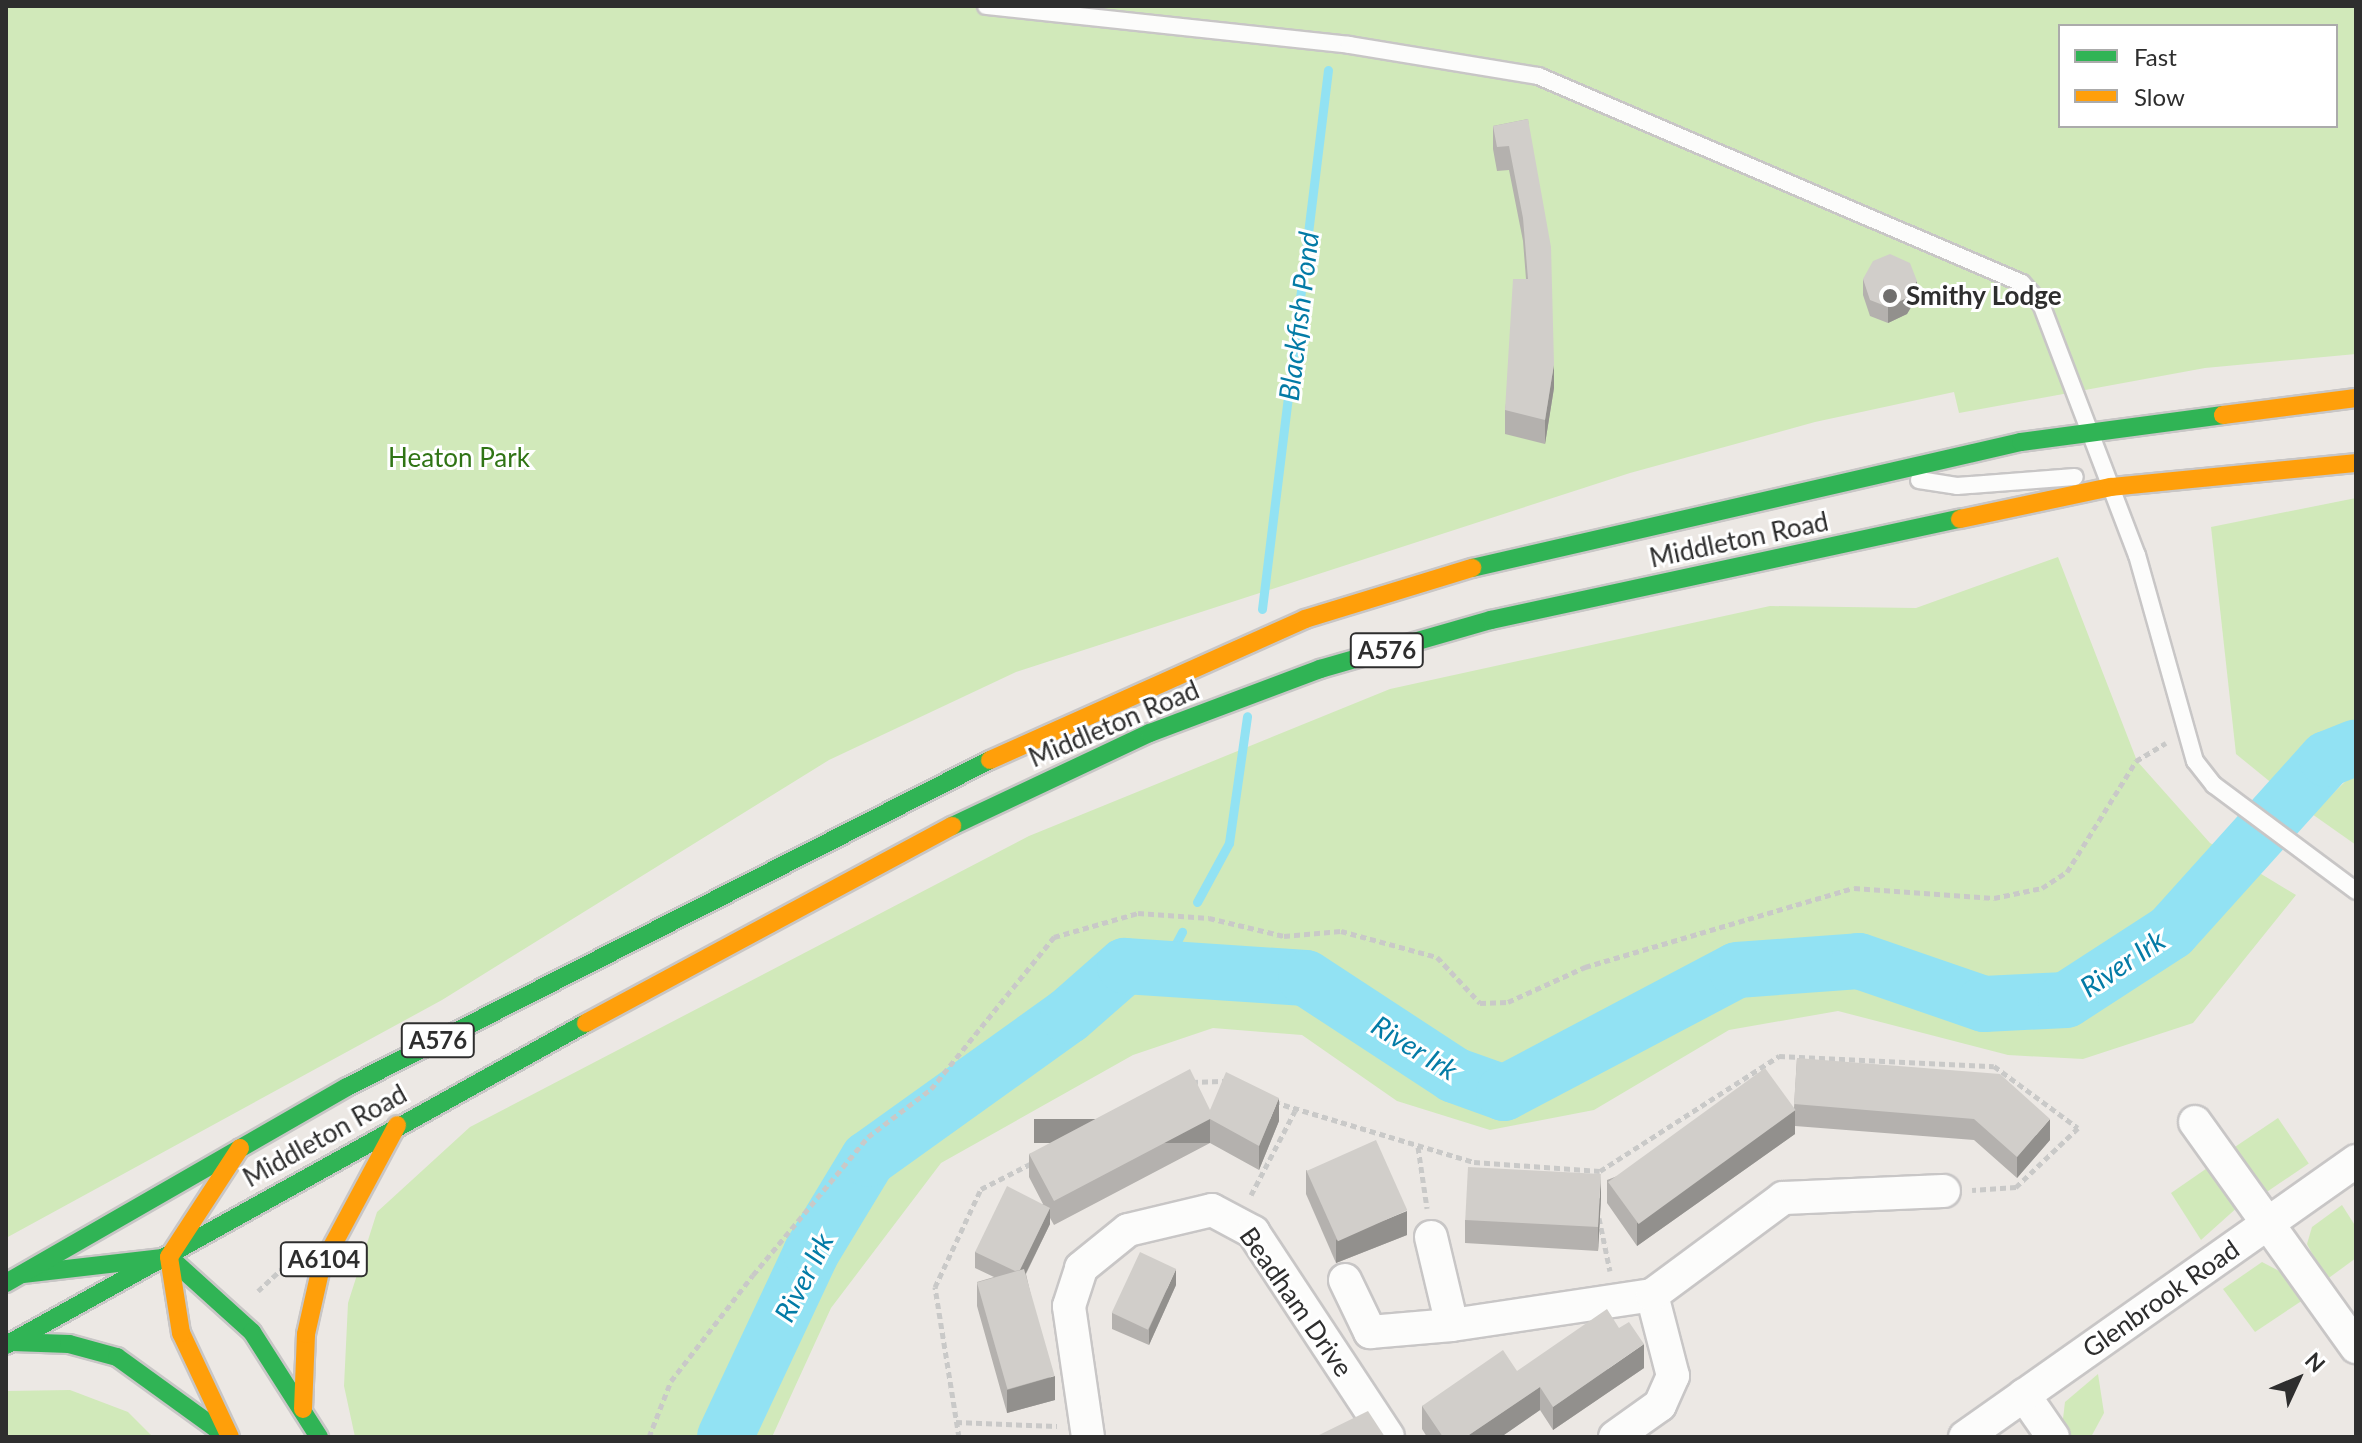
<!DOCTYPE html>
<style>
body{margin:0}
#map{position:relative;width:2362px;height:1443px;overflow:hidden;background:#ece8e4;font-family:Lato,sans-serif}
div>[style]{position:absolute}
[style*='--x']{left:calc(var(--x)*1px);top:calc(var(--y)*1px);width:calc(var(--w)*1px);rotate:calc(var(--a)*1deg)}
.green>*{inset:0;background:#d1e9ba;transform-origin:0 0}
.stream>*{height:9px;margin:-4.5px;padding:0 4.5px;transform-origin:4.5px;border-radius:4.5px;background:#92e2f3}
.river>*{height:56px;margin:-28px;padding:0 28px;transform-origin:28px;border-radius:28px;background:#92e2f3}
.path>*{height:5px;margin-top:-2.5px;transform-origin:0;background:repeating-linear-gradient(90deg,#c9c9c8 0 6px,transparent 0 10px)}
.roads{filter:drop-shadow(2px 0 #c8c6c6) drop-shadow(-2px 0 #c8c6c6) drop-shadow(0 2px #c8c6c6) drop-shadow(0 -2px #c8c6c6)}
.lane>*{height:16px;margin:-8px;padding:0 8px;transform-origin:8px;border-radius:8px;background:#fcfcfb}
.street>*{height:32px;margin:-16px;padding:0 16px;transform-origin:16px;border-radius:16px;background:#fcfcfb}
.fast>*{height:18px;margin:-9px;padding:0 9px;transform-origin:9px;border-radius:9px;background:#30b455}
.slow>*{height:18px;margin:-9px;padding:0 9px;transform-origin:9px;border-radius:9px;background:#ff9f0a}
.wall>*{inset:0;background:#b4b1ae}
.shaded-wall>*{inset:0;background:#92908d;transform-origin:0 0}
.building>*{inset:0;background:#d1ceca;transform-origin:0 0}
.dots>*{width:22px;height:22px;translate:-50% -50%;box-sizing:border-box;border:4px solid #fff;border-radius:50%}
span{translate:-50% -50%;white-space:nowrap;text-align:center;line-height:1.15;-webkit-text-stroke:6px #fff;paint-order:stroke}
.shield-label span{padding:2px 6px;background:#fff;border:2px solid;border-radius:6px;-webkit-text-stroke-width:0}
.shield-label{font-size:24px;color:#2e2e2e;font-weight:700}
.poi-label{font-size:26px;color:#2e2e2e;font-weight:700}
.left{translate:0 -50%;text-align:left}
.park-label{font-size:26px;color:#307415}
.street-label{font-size:26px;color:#2e2e2e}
.water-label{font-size:28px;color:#037ba6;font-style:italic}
.frame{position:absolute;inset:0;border:8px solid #2e2e2e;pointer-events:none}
.legend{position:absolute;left:2058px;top:24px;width:280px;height:104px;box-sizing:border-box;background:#fff;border:2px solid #ababab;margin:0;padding:10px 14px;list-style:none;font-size:24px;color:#2e2e2e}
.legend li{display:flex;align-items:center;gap:16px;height:40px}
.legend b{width:40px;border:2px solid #ababab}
.north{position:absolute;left:2258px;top:1339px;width:80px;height:80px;-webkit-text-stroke:6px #fff;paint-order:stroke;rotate:46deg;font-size:22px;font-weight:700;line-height:32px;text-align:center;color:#2e2e2e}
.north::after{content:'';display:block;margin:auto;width:28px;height:36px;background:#2e2e2e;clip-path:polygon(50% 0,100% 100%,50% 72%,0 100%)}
</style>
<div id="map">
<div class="green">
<div style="clip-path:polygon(evenodd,6px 6px,2356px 6px,2356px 354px,2205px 368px,1959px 413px,1954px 392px,1815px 422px,1630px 473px,1016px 672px,829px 760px,442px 1000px,6px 1238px,6px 6px,2060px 26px,2336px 26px,2336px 126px,2060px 126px,2060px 26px)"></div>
<div style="clip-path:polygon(2356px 498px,2356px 735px,2279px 789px,2236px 754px,2211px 527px)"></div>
<div style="clip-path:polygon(2058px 557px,2137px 761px,2210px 843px,2296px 895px,2193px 1023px,2083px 1059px,2008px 1055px,1838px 1011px,1729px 1030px,1594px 1110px,1490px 1130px,1397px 1101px,1302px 1035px,1213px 1028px,1133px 1055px,941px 1163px,831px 1308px,772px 1437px,355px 1437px,344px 1386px,348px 1303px,377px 1212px,470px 1127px,1029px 836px,1390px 689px,1770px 606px,1916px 608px)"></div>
<div style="clip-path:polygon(2356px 771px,2356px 845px,2312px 814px)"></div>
<div style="left:2278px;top:1118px;width:55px;height:57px;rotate:56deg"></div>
<div style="clip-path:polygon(2213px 1164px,2240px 1205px,2201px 1240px,2171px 1193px)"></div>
<div style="clip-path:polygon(2342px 1205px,2356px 1227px,2356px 1258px,2326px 1280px,2307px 1244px,2312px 1227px)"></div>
<div style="clip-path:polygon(2262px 1262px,2283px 1273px,2303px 1300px,2255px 1332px,2223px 1289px)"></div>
<div style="clip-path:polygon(2098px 1374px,2104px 1413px,2091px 1437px,2070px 1437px,2062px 1427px,2065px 1402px)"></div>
<div style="clip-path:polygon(70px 1390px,128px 1412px,153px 1437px,6px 1437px,6px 1391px)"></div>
</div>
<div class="stream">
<div style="--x:1262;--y:609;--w:543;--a:-83.02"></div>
<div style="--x:1197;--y:902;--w:67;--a:-61.5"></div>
<div style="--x:1229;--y:843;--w:128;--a:-81.9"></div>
<div style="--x:1163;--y:968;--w:41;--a:-62.2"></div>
</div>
<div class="river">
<div style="--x:725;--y:1437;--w:203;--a:-64.9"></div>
<div style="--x:811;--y:1253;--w:110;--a:-58.8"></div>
<div style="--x:868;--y:1159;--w:246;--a:-35.6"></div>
<div style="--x:1068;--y:1016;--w:76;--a:-41.3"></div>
<div style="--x:1125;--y:966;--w:181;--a:3.8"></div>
<div style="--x:1306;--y:978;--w:177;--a:33.2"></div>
<div style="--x:1454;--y:1075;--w:53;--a:19.8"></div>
<div style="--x:1504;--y:1093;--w:263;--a:-27.8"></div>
<div style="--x:1737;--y:970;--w:122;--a:-4.2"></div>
<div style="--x:1859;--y:961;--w:132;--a:19"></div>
<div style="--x:1984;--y:1004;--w:82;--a:-2.8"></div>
<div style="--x:2066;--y:1000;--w:125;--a:-32.9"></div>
<div style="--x:2171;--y:932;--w:233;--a:-48"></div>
<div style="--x:2327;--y:759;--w:31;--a:-22"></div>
</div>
<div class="path">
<div style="--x:1192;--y:1082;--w:37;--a:-2"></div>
<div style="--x:1274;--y:1102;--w:209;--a:16.7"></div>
<div style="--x:1474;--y:1162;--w:126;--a:4.1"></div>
<div style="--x:1600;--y:1171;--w:213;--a:-32.7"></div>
<div style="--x:1779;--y:1056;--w:215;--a:2.7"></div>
<div style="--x:1994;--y:1066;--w:104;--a:36.4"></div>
<div style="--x:2078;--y:1128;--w:86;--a:136.4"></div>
<div style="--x:2016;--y:1187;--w:44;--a:176.1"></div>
<div style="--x:1418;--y:1147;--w:62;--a:81.6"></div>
<div style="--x:1251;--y:1195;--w:95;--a:-62.4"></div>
<div style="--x:1599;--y:1218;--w:54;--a:78.3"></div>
<div style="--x:258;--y:1291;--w:34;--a:-43"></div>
<div style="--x:956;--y:1422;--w:101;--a:2.3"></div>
<div style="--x:649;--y:1437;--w:60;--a:-68.6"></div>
<div style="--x:671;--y:1381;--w:134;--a:-52.3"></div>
<div style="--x:753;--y:1275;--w:180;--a:-50.2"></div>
<div style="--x:868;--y:1137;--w:79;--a:-37.3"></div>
<div style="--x:931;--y:1089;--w:196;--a:-51"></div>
<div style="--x:1054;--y:937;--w:87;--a:-15.9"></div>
<div style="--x:1138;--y:913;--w:71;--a:4"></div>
<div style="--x:1209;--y:918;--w:77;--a:13.5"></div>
<div style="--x:1284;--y:936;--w:57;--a:-5"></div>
<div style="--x:1341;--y:931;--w:99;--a:15.2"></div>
<div style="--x:1437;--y:957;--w:63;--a:46.9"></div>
<div style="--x:1480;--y:1003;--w:28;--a:-2"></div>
<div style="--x:1508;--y:1002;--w:85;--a:-24.4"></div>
<div style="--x:1585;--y:967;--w:280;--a:-16.4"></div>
<div style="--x:1854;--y:888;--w:140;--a:4.1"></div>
<div style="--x:1994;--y:898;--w:49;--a:-11.8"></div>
<div style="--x:2042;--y:888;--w:30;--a:-33"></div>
<div style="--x:2067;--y:872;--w:131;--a:-58.1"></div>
<div style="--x:2136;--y:761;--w:35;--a:-31"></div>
<div style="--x:959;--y:1437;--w:152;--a:-99.1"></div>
<div style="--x:935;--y:1287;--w:108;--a:-64.9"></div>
<div style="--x:981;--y:1189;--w:59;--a:-27"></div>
</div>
<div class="roads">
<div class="lane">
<div style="--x:986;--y:6;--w:365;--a:6.1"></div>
<div style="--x:1349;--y:45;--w:192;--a:9.3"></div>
<div style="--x:1538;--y:76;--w:526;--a:23.16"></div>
<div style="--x:2022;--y:283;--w:28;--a:48"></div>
<div style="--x:2041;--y:304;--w:269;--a:69.1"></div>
<div style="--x:2137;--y:555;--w:214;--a:74.3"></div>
<div style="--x:2195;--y:761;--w:31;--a:52"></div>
<div style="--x:2214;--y:785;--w:177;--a:36.7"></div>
<div style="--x:1919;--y:480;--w:38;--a:9"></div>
<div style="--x:1957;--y:486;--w:118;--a:-4.4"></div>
</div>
<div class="street">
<div style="--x:2195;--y:1122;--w:277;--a:54.4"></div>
<div style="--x:1431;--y:1237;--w:90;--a:76.6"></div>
<div style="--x:1452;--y:1325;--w:202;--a:-8.5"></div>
<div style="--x:1345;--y:1280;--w:58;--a:64.3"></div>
<div style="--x:1370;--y:1332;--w:82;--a:-4.9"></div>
<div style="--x:2024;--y:1395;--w:51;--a:55.4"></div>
<div style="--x:1088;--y:1437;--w:132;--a:-98.3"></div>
<div style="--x:1069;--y:1306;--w:40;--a:-72"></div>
<div style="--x:1081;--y:1268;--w:60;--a:-39"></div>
<div style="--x:1128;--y:1230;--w:86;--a:-13.4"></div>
<div style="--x:1212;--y:1210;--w:47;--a:28.2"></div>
<div style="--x:1253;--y:1232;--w:245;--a:56.6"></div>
<div style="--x:1615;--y:1437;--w:55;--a:-35.4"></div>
<div style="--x:1660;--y:1405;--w:32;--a:-66"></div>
<div style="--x:1673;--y:1376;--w:84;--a:-104.5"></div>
<div style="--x:1652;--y:1295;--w:163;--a:-36.5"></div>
<div style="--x:1783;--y:1198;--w:161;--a:-2.5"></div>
<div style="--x:1965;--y:1437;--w:479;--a:-35.2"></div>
</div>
<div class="fast">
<div style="--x:1472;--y:568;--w:563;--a:-12.93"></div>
<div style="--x:2021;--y:442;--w:204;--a:-7.6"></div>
<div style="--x:952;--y:826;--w:219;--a:-25.2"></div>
<div style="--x:1150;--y:733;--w:182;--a:-20.6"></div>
<div style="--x:1320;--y:669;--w:178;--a:-16"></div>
<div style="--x:1491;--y:620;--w:480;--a:-12.2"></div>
<div style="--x:23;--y:1274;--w:147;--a:-6.6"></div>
<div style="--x:169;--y:1257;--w:112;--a:42.1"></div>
<div style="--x:252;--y:1332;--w:125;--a:57.5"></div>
<div style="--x:6;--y:1283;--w:393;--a:-29.9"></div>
<div style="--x:347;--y:1087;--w:721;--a:-26.96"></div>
<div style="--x:13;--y:1342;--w:56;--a:2"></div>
<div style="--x:69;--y:1344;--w:50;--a:15.2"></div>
<div style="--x:117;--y:1357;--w:125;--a:35.9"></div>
<div style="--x:6;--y:1345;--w:663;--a:-29.04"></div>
</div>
<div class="slow">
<div style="--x:2223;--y:415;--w:134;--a:-7.3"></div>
<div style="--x:1960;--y:519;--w:154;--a:-12"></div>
<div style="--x:2111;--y:487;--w:246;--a:-5.6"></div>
<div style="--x:990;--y:760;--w:345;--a:-24.1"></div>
<div style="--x:1305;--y:619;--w:175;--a:-17"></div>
<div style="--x:586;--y:1023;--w:416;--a:-28.3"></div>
<div style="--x:303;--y:1409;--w:75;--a:-87.7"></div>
<div style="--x:306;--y:1334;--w:69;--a:-77.4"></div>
<div style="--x:321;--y:1267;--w:161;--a:-61.8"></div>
<div style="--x:230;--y:1437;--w:115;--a:-115.2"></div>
<div style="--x:181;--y:1333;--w:77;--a:-99"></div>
<div style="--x:169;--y:1257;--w:130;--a:-56.9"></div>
</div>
</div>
<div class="wall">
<div style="clip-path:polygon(1528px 119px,1554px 388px,1545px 444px,1505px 434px,1505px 410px,1526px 279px,1523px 241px,1509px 170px,1497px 171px,1493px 149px,1493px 126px)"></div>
<div style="clip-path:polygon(1863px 279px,1917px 297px,1907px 314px,1888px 323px,1870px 316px,1863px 295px)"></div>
<div style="clip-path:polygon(1797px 1058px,2050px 1140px,2017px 1178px,1974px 1140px,1795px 1126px,1795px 1134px,1637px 1246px,1607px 1203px,1607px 1180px,1794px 1108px)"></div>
<div style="clip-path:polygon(1210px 1110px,1279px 1121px,1259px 1170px,1210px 1143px,1054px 1225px,1050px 1218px,1050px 1224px,1026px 1274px,1055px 1400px,1007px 1413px,977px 1306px,977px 1282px,994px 1277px,975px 1268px,975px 1252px,1043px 1204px,1029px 1177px,1029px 1154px)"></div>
<div style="clip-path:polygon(1306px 1170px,1407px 1235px,1336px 1263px,1306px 1194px)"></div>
<div style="clip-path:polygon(1601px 1198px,1598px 1251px,1465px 1243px,1465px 1220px)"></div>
<div style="clip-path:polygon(1176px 1285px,1149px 1345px,1112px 1329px,1112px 1313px)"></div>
<div style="clip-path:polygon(1644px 1368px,1553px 1430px,1540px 1410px,1501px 1437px,1427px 1437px,1422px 1429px,1422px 1406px,1517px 1371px)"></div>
</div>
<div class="shaded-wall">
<div style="clip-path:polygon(1917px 281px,1917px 297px,1907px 314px,1888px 323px,1888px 307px)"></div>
<div style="clip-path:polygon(1554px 364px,1554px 388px,1545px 444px,1545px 420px)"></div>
<div style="clip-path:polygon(1279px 1098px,1279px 1121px,1259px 1170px,1259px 1146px)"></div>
<div style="clip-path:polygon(1795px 1110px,1795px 1134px,1637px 1246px,1637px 1223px)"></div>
<div style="left:1210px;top:1119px;width:24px;height:176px;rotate:90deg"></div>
<div style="clip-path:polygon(2050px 1119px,2050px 1140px,2017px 1178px,2017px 1157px)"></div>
<div style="clip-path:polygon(1601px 1175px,1601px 1198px,1598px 1251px,1598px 1227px)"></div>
<div style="clip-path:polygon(1050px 1208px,1050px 1224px,1018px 1289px,1018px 1273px)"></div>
<div style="clip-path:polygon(1407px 1211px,1407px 1235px,1336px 1263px,1336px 1240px)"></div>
<div style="clip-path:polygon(1176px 1269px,1176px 1285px,1149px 1345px,1149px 1329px)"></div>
<div style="clip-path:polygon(1644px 1344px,1644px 1368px,1553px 1430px,1553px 1407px)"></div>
<div style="clip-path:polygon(1055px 1376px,1055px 1400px,1007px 1413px,1007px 1390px)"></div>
<div style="clip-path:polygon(1540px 1387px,1540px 1410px,1501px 1437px,1466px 1437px)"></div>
</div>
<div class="building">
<div style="clip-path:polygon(1528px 119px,1551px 247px,1554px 364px,1545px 420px,1505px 410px,1513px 279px,1528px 279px,1523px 218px,1509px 146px,1497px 147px,1493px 126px)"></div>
<div style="clip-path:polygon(1890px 254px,1910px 263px,1917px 281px,1907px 298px,1888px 307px,1870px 300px,1863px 279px,1873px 261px)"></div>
<div style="clip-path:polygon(1797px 1058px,2000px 1074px,2050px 1119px,2017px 1157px,1974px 1119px,1794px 1104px)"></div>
<div style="left:1765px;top:1068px;width:52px;height:194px;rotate:54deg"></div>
<div style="clip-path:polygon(1190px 1069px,1210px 1110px,1226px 1072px,1279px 1098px,1259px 1146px,1210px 1119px,1054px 1201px,1029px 1154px)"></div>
<div style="left:1376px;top:1140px;width:77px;height:76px;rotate:66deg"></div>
<div style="left:1468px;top:1167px;width:133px;height:53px;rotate:3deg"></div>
<div style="clip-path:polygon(1007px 1186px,1050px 1208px,1020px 1270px,1015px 1271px,975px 1252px)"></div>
<div style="left:1140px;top:1252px;width:40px;height:67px;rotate:25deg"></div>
<div style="left:1024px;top:1269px;width:111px;height:49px;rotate:74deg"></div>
<div style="clip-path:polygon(1607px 1309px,1619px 1328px,1629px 1322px,1644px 1344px,1553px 1407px,1540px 1387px,1466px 1437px,1443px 1437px,1422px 1406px,1503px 1350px,1517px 1371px)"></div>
<div style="clip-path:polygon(1368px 1411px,1385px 1437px,1315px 1437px)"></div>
</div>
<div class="dots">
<div style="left:1890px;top:296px;background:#706f6e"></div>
</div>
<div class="shield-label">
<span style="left:1387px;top:650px">A576</span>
<span style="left:438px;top:1040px">A576</span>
<span style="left:324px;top:1259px">A6104</span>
</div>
<div class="poi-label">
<span class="left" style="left:1906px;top:296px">Smithy Lodge</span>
</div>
<div class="park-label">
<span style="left:459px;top:458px">Heaton Park</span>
</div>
<div class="street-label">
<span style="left:1739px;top:540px;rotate:-12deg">Middleton Road</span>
<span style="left:1114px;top:724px;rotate:-23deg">Middleton Road</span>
<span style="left:325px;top:1136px;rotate:-29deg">Middleton Road</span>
<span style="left:2161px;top:1299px;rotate:-35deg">Glenbrook Road</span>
<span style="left:1296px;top:1302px;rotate:55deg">Beadham Drive</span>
</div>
<div class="water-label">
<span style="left:1298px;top:316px;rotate:-83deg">Blackfish Pond</span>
<span style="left:2122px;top:963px;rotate:-34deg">River Irk</span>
<span style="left:1415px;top:1047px;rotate:32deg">River Irk</span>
<span style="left:803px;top:1277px;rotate:-63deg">River Irk</span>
</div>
<div class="frame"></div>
<ul class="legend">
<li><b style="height:10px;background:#30b455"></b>Fast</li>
<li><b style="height:10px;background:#ff9f0a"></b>Slow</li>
</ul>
<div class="north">N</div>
</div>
